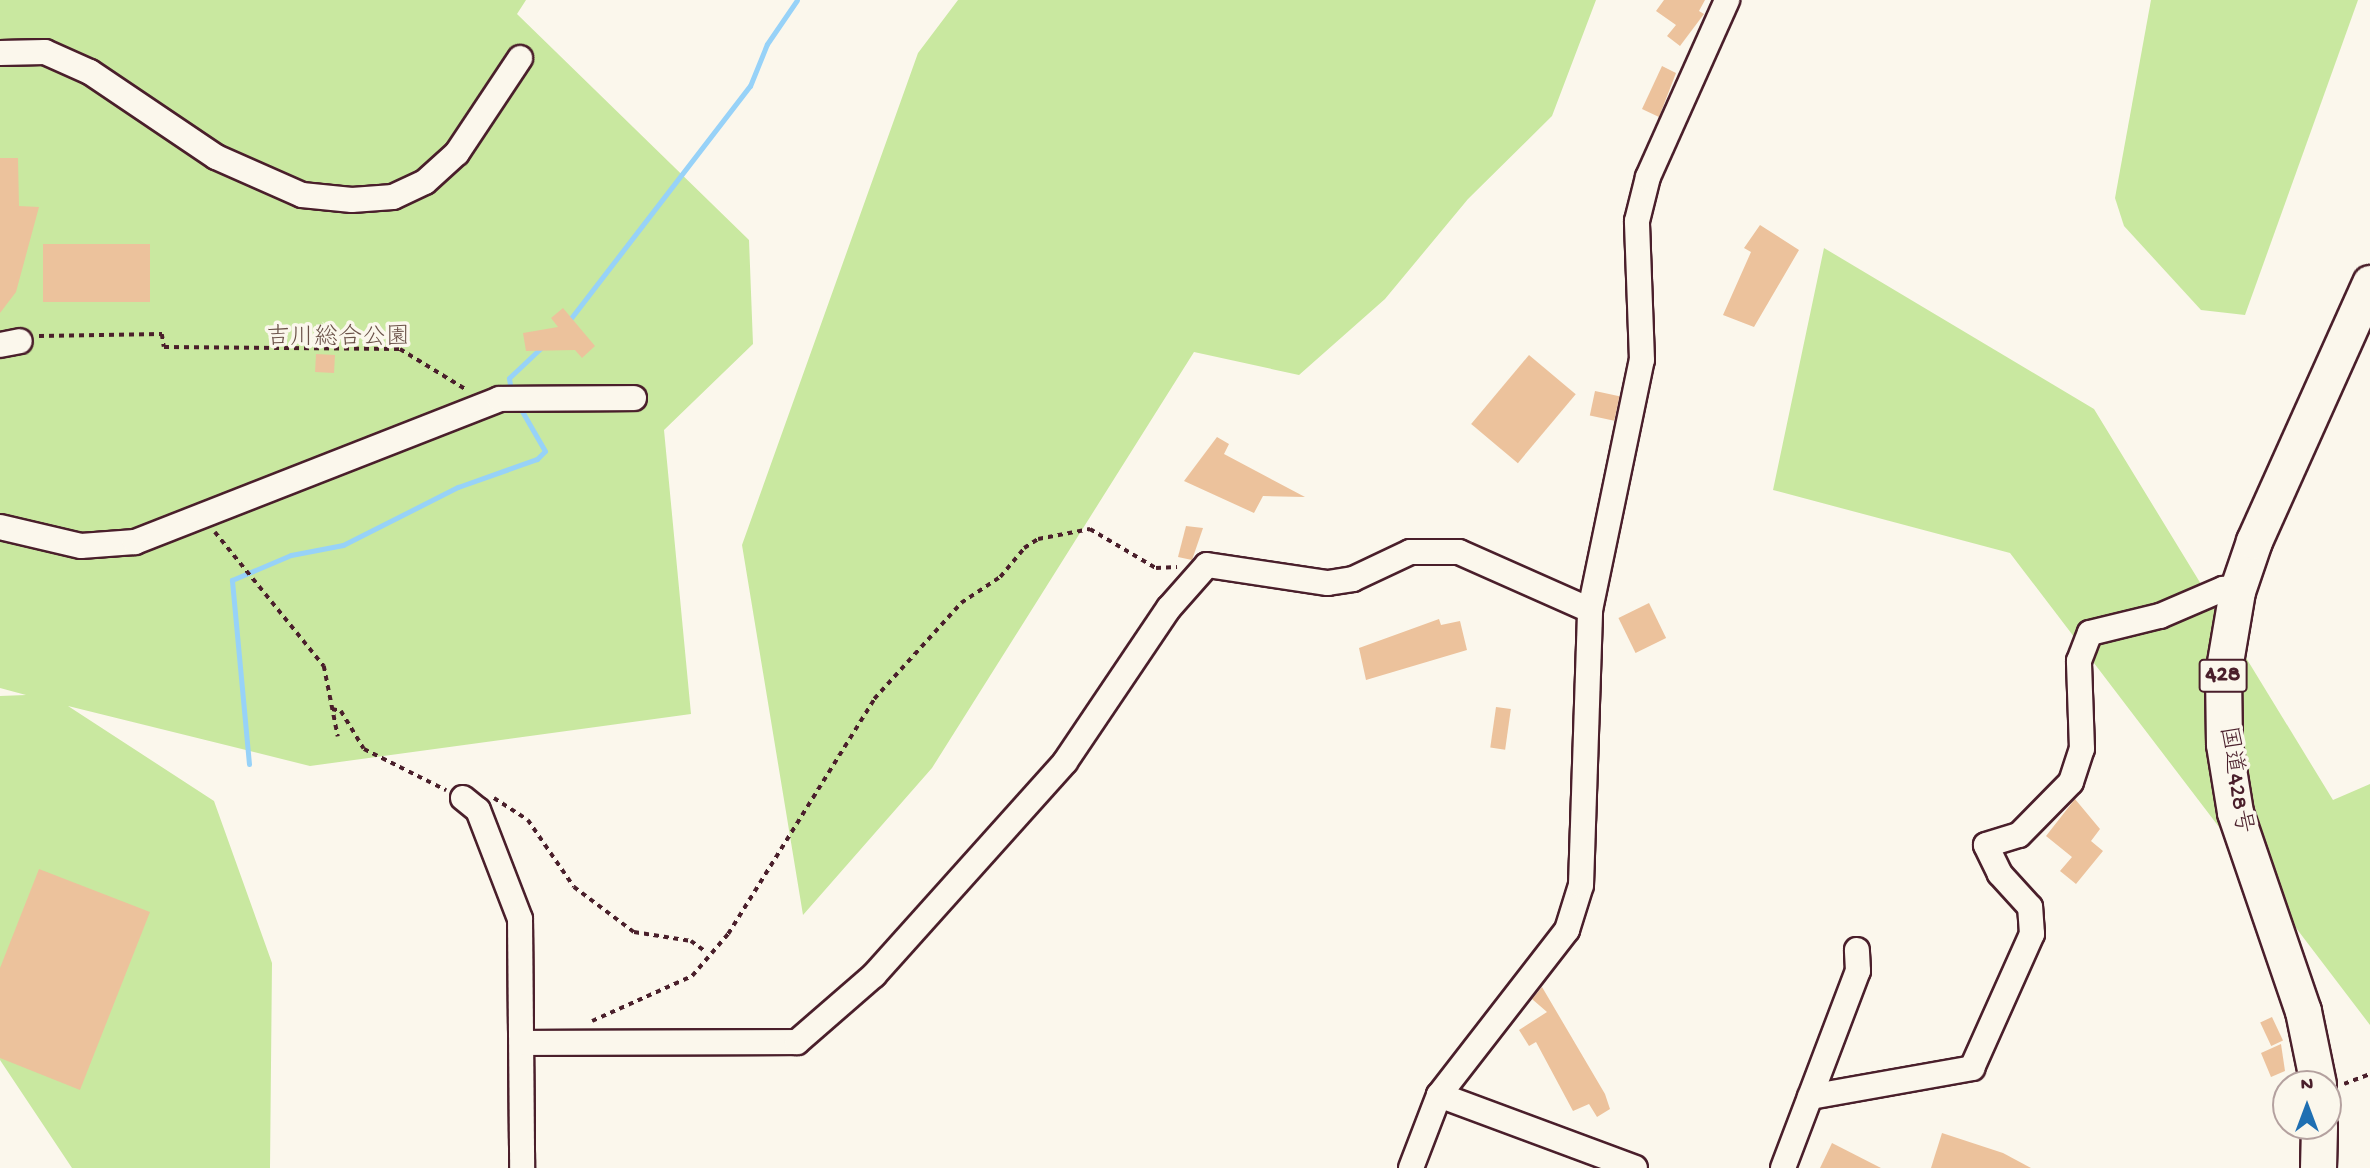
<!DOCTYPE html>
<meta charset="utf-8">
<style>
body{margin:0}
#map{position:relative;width:2370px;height:1168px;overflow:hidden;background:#fbf7ec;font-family:"Gochi Hand","Klee One",sans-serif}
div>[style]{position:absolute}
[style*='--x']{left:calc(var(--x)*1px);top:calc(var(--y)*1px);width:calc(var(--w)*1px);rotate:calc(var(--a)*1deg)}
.green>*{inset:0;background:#c9e8a0}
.stream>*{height:5px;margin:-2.5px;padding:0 2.5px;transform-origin:2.5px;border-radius:2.5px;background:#97d2f8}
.building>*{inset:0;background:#ecc29c;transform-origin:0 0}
.path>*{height:3.5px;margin-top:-1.75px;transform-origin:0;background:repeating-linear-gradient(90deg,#4a1f2b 0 5px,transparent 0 10px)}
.roads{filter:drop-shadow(2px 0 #4a1f2b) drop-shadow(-2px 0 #4a1f2b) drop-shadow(0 2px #4a1f2b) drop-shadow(0 -2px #4a1f2b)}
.minor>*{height:24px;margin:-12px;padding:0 12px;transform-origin:12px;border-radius:12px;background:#fbf7ec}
.highway>*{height:35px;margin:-17.5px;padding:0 17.5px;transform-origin:17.5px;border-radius:17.5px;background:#fbf7ec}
span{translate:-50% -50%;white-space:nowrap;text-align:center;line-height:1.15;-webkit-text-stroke:7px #fbf7ec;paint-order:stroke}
.shield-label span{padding:2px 5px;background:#fbf7ec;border:2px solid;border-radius:5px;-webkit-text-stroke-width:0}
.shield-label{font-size:23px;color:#4a1f2b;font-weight:700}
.park-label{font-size:24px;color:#6a5148}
.street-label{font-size:24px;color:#4a1f2b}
.north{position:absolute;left:2272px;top:1070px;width:70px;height:70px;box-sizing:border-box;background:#fbf7ec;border:2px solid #b4a19f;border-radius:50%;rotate:0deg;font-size:19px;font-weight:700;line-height:28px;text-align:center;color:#4a1f2b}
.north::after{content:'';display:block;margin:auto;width:24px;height:32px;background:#1f6fb2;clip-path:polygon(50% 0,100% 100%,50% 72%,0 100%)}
</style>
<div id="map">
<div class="green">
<div style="clip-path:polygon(0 0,526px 0,517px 14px,749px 240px,753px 344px,664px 430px,691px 714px,310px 766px,68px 706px,214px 801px,272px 963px,270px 1168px,72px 1168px,0 1060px,0 696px,26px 695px,0 688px)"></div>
<div style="clip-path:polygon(958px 0,1596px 0,1552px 116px,1468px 199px,1385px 299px,1299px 375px,1194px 352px,932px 768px,803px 915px,742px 545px,918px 53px)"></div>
<div style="clip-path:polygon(2151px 0,2358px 0,2245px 315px,2201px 310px,2124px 226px,2115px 198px)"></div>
<div style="clip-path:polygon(1824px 248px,2094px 409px,2333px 800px,2370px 784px,2370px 1025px,2010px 553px,1773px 490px)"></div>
</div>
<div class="stream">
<div style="--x:568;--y:322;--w:298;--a:-52.4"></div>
<div style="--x:750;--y:86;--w:45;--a:-68"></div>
<div style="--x:767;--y:44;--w:53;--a:-55.7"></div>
<div style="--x:511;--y:391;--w:13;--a:-99"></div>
<div style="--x:509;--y:378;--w:47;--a:-43.3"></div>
<div style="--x:249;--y:764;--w:185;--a:-95.3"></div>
<div style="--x:232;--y:580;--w:64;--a:-23"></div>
<div style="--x:291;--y:555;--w:53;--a:-10.9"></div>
<div style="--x:343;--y:545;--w:129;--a:-26.8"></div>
<div style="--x:458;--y:487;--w:84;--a:-19.5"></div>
<div style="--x:537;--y:459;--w:11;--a:-45"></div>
<div style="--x:545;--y:451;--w:52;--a:-120"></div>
</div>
<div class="building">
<div style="clip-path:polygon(1664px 0,1705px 0,1699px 11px,1704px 14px,1680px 46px,1667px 36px,1676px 25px,1656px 11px)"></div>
<div style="clip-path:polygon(1662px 66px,1676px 73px,1659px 117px,1642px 109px)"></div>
<div style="clip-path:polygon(0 158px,18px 158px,19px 206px,39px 207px,16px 292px,0 313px)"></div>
<div style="clip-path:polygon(1760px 225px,1799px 250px,1754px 327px,1723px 315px,1751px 252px,1744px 248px)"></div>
<div style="left:150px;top:244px;width:58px;height:107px;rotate:90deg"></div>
<div style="clip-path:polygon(563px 308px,595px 346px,582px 358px,575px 350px,526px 351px,523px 333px,558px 327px,551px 318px)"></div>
<div style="left:316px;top:354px;width:19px;height:18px;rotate:3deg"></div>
<div style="left:1529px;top:355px;width:61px;height:90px;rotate:40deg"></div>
<div style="left:1595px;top:391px;width:25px;height:25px;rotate:12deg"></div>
<div style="clip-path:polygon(1217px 437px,1229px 444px,1224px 454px,1305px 497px,1263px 496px,1254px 513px,1184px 481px)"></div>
<div style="clip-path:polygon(1186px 526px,1203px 528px,1192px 560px,1178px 557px)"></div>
<div style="left:1649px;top:603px;width:39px;height:34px;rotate:64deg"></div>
<div style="clip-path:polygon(1439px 619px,1441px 625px,1460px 621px,1467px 650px,1366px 680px,1359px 648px)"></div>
<div style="left:1496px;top:707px;width:15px;height:41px;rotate:8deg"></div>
<div style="clip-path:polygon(2075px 799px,2100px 829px,2091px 841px,2103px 851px,2076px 884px,2060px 871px,2072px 857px,2046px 836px)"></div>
<div style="clip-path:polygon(39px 869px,150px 912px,80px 1090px,0 1058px,0 968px)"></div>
<div style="clip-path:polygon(1542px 987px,1605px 1094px,1610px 1109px,1597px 1117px,1589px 1104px,1573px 1111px,1536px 1042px,1529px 1046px,1519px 1030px,1547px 1012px,1532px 999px)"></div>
<div style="left:2272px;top:1017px;width:26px;height:13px;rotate:65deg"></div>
<div style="clip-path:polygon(2281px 1044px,2285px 1071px,2271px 1077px,2261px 1053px)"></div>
<div style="clip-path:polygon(1942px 1133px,2003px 1153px,2031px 1168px,1931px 1168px)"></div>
<div style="clip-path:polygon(1832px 1143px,1881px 1168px,1820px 1168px)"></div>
</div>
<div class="path">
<div style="--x:39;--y:336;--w:123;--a:-0.9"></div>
<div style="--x:162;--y:334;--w:13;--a:81"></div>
<div style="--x:164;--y:347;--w:236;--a:0.5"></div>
<div style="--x:400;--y:349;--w:79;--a:31.5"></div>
<div style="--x:215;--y:532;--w:173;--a:50.9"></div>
<div style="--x:324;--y:666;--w:72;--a:78.8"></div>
<div style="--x:332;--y:709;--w:9;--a:13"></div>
<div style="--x:341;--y:711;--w:44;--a:58.8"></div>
<div style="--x:364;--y:749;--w:92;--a:26.6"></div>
<div style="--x:494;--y:798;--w:40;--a:32.9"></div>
<div style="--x:528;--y:820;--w:81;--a:55.5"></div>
<div style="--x:574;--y:887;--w:75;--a:36.9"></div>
<div style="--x:634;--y:932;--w:58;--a:9"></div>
<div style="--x:691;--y:941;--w:19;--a:36"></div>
<div style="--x:592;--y:1021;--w:110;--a:-24.2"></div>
<div style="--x:692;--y:976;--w:55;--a:-49.4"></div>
<div style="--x:728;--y:934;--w:277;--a:-58.1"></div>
<div style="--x:874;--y:699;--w:130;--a:-47.8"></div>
<div style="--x:961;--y:603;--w:47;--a:-33.7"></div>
<div style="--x:1000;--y:577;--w:38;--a:-50"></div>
<div style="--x:1024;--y:548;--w:17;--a:-33"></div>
<div style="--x:1038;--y:539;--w:53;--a:-10.9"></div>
<div style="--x:1090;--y:529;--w:77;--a:30.6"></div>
<div style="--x:1156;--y:568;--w:21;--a:-3"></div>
<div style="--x:2344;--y:1084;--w:28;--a:-21"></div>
</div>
<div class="roads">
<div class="minor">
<div style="--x:0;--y:53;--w:45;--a:-1.3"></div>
<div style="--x:45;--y:52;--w:49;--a:24"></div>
<div style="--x:90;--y:72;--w:152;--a:34"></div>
<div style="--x:216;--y:157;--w:94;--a:23.8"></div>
<div style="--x:302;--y:195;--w:50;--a:5.7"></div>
<div style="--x:352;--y:200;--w:41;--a:-4.2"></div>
<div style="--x:393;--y:197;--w:35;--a:-25"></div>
<div style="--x:425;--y:182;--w:43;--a:-42.2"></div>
<div style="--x:457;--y:153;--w:114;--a:-56.4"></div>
<div style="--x:0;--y:345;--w:20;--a:-11"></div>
<div style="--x:0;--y:527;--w:83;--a:13.2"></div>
<div style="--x:81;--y:546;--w:54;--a:-4.2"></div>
<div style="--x:135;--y:542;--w:391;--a:-21.4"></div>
<div style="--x:499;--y:399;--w:135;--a:-0.4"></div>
<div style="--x:463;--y:798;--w:19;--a:39"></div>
<div style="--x:478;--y:810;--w:117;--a:68.9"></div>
<div style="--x:520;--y:919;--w:249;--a:89.5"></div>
<div style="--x:523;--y:1043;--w:274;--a:-0.2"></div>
<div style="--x:797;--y:1042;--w:102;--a:-41"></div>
<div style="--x:874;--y:975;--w:286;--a:-48.1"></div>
<div style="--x:1065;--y:762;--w:186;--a:-56"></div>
<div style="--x:1169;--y:608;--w:57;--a:-48.5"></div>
<div style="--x:1207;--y:565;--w:122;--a:8.5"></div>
<div style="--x:1328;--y:583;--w:25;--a:-9"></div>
<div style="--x:1353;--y:579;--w:63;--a:-25.3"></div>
<div style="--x:1410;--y:552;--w:49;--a:0"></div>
<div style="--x:1459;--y:552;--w:143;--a:23.9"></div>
<div style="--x:1439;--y:1095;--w:209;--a:20.4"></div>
<div style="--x:1810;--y:1097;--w:165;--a:-10.1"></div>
<div style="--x:1972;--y:1068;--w:147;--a:-65.9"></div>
<div style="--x:2032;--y:934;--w:27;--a:-94"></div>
<div style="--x:2030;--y:907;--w:45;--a:-132.3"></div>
<div style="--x:2000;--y:874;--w:32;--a:-116"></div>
<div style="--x:1986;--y:845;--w:34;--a:-17"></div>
<div style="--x:2019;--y:835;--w:74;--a:-45.5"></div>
<div style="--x:2071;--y:782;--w:35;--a:-72"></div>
<div style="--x:2082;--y:749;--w:88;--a:-92"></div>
<div style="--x:2079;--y:661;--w:30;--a:-69"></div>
<div style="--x:2090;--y:633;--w:72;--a:-13.7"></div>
<div style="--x:2160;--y:616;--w:69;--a:-23.2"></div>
<div style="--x:2223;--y:589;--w:14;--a:8"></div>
<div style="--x:1411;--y:1168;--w:78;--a:-69"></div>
<div style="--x:1439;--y:1095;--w:209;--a:-52.2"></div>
<div style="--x:1567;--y:930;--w:47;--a:-72.7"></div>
<div style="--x:1581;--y:885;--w:275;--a:-88.1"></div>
<div style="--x:1590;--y:610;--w:255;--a:-78.3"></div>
<div style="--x:1642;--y:360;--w:139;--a:-92.1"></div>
<div style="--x:1637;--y:221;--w:45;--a:-76"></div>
<div style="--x:1648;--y:177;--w:194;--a:-65.9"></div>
<div style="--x:1783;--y:1168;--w:211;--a:-69.2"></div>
<div style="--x:1858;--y:971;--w:21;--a:-93"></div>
</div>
<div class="highway">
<div style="--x:2318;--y:1084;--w:75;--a:-101.6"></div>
<div style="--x:2303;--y:1011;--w:210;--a:-108.9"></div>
<div style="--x:2235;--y:812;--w:69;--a:-99.2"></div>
<div style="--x:2224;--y:744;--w:70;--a:-90.8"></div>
<div style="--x:2223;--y:674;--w:84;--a:-80.4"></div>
<div style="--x:2237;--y:591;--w:53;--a:-71.2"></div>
<div style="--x:2254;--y:541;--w:283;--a:-65.8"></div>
<div style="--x:2318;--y:1168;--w:42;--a:-88.6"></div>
</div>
</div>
<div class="shield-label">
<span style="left:2223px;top:676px">428</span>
</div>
<div class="park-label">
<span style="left:338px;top:339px">吉川総合公園</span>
</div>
<div class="street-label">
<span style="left:2234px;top:780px;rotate:81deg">国道428号</span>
</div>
<div class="north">N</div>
</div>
